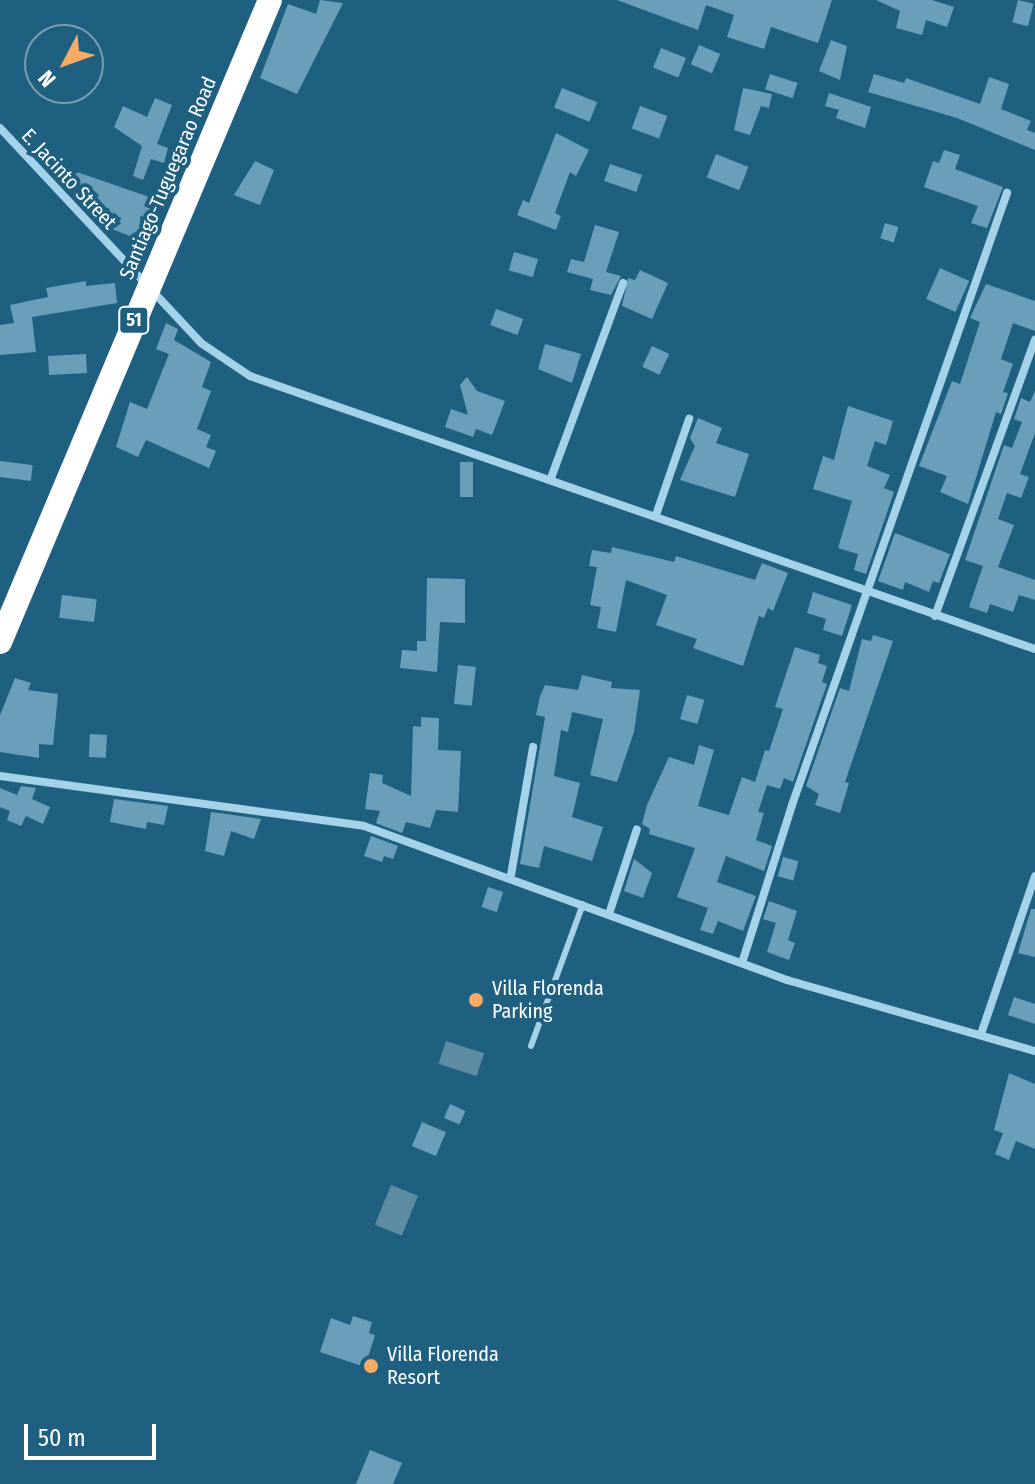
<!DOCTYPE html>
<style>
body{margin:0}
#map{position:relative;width:1035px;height:1484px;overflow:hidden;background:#1f6081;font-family:"Fira Sans Condensed",sans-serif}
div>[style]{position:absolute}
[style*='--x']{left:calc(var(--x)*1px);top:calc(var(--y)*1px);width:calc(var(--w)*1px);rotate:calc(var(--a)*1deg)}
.water>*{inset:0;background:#5d8ca3;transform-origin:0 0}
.building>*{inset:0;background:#699fb9;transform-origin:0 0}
.lane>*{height:6px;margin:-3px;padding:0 3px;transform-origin:3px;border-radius:3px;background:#a4d2e8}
.street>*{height:8px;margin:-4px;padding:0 4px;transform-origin:4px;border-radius:4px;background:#a4d2e8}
.highway>*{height:24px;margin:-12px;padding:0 12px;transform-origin:12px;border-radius:12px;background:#fff}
.dots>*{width:22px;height:22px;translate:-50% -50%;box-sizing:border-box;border:4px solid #1f6081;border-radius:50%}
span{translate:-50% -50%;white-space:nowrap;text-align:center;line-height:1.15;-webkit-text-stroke:8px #1f6081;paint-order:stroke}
.shield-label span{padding:2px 6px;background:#1f6081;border:2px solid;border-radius:6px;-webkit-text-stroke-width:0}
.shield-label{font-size:18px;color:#fff;font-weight:700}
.street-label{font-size:20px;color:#fff}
.poi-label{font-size:20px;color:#fff}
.left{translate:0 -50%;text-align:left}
.north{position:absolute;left:24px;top:24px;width:80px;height:80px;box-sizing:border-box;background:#1f6081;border:2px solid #79a0b3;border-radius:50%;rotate:229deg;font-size:22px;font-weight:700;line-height:32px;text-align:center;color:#fff}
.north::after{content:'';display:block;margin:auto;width:28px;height:36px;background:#f7ab64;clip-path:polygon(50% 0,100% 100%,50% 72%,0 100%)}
.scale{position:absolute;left:24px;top:1424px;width:132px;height:36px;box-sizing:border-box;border:4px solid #fff;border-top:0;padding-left:10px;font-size:24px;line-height:28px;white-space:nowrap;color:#fff;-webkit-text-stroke:6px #1f6081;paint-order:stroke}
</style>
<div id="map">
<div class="water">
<div style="left:446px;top:1041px;width:40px;height:24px;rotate:18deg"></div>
<div style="left:391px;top:1185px;width:29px;height:43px;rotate:22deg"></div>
</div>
<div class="building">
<div style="clip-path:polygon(320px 0,343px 3px,297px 94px,260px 78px,288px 4px,316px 14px)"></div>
<div style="clip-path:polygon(617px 0,832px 0,818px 43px,771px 27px,764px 49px,727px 37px,734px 15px,706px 5px,698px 30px)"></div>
<div style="clip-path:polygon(876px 0,932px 0,954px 7px,947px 27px,926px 20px,922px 35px,896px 28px,900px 11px)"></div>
<div style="left:1018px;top:0;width:16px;height:23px;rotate:14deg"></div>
<div style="clip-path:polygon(831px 40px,847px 46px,840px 80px,819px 71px)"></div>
<div style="left:699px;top:45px;width:23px;height:21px;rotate:23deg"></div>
<div style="left:661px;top:48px;width:27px;height:21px;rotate:22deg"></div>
<div style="left:770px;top:74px;width:29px;height:16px;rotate:18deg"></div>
<div style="clip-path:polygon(874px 74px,904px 83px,906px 78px,980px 104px,989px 77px,1009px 84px,1001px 109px,1031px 121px,1027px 130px,1035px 133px,1035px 150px,957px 118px,868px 92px)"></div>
<div style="left:562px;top:88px;width:38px;height:21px;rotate:22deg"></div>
<div style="clip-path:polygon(743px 88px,772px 94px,769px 108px,761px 106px,750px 135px,734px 130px)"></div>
<div style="clip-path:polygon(829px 93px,871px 107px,865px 128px,836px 118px,839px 110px,825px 106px)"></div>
<div style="clip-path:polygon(155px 98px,172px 105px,157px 144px,168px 148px,164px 163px,151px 159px,143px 180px,133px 176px,142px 146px,114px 127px,123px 106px,147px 117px)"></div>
<div style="left:640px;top:106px;width:29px;height:24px;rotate:20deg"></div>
<div style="clip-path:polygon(556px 133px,589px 150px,576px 176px,570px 172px,555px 213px,561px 216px,556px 230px,517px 215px,523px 200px,529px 203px)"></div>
<div style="clip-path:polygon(944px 150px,960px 155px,955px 169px,1003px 187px,987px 228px,971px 223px,978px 206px,924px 187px,933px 161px,939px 163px)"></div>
<div style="left:716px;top:154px;width:35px;height:25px;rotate:22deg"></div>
<div style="clip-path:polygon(255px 161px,274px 170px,260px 205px,234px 195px)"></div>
<div style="left:610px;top:164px;width:34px;height:18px;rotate:19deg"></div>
<div style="clip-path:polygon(74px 171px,155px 199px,141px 234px,134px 232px,132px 237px,112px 229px,114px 224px,105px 220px,110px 209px,93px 202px,96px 194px,69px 183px)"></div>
<div style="left:885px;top:223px;width:14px;height:16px;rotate:17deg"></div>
<div style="clip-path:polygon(595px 225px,619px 232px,606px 272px,621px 276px,611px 295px,590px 290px,593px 279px,567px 272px,571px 259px,584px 262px)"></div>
<div style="left:514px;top:252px;width:25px;height:19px;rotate:16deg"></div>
<div style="left:940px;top:268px;width:32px;height:34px;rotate:24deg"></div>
<div style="clip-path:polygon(640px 270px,668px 283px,652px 319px,622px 306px,628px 278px,635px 280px)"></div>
<div style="clip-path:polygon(86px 281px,86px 286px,115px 283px,117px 303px,32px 317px,36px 352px,0 355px,0 325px,14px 323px,10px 305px,48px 297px,46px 288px)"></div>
<div style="clip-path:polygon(986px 284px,1035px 301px,1035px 331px,1013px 323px,1001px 359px,1013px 364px,1003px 392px,1008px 393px,1001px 414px,996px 412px,968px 504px,940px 492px,947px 476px,919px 466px,952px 381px,960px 384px,980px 322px,970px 318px)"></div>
<div style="left:496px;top:309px;width:29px;height:17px;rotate:20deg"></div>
<div style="clip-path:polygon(166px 323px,178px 329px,174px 340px,211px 362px,202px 387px,211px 391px,197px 429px,211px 435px,206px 447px,216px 451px,209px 468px,146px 440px,138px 457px,116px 447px,130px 402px,147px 409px,169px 354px,156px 349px)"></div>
<div style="clip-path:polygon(545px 344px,581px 354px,572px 383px,538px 369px)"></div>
<div style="left:652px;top:346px;width:19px;height:23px;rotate:25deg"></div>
<div style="left:86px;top:354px;width:19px;height:38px;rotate:87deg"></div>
<div style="clip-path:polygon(467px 377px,477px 391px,505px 401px,492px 435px,476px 429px,473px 437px,445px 427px,451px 409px,468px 415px,460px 385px)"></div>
<div style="clip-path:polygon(1035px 391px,1035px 433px,1020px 474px,1029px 477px,1021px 498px,1007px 493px,998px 519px,1014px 525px,998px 567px,1035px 580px,1035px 600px,1019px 595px,1013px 612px,990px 604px,987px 613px,969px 607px,983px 566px,965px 560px,1004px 445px,1012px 448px,1022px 422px,1014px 419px,1021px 398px,1030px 402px)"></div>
<div style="clip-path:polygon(848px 406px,893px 421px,886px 445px,875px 441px,867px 466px,890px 475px,884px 488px,894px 492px,866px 574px,854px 570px,858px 554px,838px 548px,852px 501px,813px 489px,823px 456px,834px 460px)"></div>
<div style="clip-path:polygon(698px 418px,722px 428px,716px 443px,749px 454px,735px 497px,680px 480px,695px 446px,690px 438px)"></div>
<div style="left:0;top:461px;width:33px;height:16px;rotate:7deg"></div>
<div style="left:460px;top:462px;width:13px;height:35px"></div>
<div style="clip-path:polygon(895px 533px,950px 554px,939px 583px,933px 581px,929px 592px,905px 582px,903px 590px,878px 581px)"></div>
<div style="clip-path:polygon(612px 547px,674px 562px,676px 556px,755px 580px,762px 563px,788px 573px,773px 611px,768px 608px,764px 618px,759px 616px,743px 666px,693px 648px,697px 639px,656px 625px,667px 595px,626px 580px,616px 632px,597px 628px,601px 607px,590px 605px,597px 567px,589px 566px,592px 550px,611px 553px)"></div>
<div style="clip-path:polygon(427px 578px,465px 579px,465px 623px,440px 622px,437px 672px,400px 668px,402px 650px,417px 651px,417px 641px,426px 641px)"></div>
<div style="clip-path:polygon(813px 592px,852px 605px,842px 636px,823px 630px,826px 619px,807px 613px)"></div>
<div style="left:62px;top:595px;width:35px;height:23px;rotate:7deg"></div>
<div style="clip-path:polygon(873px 635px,893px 641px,845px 782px,849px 783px,840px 813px,815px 805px,819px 794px,806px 786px,840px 688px,849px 691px,862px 639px,871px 641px)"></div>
<div style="clip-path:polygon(795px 647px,820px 655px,818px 663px,827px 666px,822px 682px,827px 684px,793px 782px,784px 778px,780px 789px,767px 785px,758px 812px,764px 813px,756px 840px,772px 846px,764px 871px,726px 856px,717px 882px,756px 896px,743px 931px,718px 921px,713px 934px,700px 930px,708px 908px,677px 897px,695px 848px,649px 834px,650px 829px,642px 824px,647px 805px,669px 757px,694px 765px,699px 745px,714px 750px,698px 806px,729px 815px,742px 777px,755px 782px,765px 750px,769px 751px,783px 709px,775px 707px)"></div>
<div style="left:458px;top:665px;width:18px;height:39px;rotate:6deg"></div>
<div style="clip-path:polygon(582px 675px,612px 682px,611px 688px,640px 690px,634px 732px,617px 782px,590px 775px,603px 719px,572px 712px,568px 732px,561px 730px,554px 776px,580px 783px,572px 817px,603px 827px,592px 861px,544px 846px,539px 868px,520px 864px,545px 717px,536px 715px,540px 696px,545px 685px,578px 690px)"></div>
<div style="clip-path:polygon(15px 678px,31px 683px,28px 690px,58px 694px,53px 745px,39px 744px,39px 758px,0 752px,0 715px)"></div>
<div style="left:687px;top:695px;width:18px;height:25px;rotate:16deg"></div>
<div style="clip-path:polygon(421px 717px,439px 718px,438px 750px,461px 751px,458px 812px,436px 810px,430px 828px,406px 822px,402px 833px,376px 823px,380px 811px,365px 809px,370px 773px,383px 775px,382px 783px,411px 796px,413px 726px,421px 727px)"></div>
<div style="left:90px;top:734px;width:17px;height:23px;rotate:3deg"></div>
<div style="clip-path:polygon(21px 786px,36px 788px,32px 799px,50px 807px,43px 824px,26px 816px,21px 826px,7px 820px,10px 811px,0 807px,0 788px,17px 795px)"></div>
<div style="clip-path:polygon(114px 799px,168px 806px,164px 825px,147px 822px,146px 829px,110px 822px)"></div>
<div style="clip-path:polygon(211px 812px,261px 819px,254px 839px,231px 831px,224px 856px,205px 851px)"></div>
<div style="clip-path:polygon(371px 836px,398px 846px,393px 859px,384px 856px,382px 862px,364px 856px)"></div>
<div style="left:783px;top:857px;width:16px;height:20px;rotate:15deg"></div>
<div style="clip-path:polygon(634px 859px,652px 873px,643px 898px,624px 891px)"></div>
<div style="left:488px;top:887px;width:16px;height:21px;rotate:18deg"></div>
<div style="clip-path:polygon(769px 901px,797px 911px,788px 940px,795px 943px,789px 960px,767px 952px,776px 923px,763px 919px)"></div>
<div style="clip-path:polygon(1031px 909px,1035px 909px,1035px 957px,1018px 953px)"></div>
<div style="clip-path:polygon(1014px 997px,1035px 1004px,1035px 1024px,1008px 1015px)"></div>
<div style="clip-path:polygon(1009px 1073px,1035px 1084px,1035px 1149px,1016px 1141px,1009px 1160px,995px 1154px,1003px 1133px,994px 1130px)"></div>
<div style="left:450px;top:1104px;width:17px;height:15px;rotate:24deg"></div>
<div style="left:422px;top:1122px;width:26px;height:26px;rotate:23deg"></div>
<div style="clip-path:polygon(353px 1316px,372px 1322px,369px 1333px,375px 1335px,365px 1367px,320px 1352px,331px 1318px,350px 1325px)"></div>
<div style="clip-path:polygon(370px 1450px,402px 1463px,393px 1484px,356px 1484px)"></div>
</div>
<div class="lane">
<div style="--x:531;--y:1046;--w:151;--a:-69.9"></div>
</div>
<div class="street">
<div style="--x:0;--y:128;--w:294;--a:46.9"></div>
<div style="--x:201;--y:343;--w:59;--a:34"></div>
<div style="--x:250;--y:376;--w:831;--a:19.18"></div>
<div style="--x:551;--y:478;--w:208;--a:-69.7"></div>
<div style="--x:656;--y:515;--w:102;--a:-71"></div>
<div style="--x:935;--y:616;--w:294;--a:-70.1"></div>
<div style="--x:0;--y:776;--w:367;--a:7.8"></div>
<div style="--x:364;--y:826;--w:450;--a:20"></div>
<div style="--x:787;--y:980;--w:258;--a:16"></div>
<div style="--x:511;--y:875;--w:130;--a:-80.2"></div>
<div style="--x:609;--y:914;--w:89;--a:-71.8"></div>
<div style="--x:742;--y:963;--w:166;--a:-72.4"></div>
<div style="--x:792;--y:805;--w:649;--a:-70.64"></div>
<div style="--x:981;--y:1034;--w:167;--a:-71.1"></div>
</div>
<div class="highway">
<div style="--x:0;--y:642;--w:696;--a:-67.19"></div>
</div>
<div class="dots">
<div style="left:476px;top:1000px;background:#f7ab64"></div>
<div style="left:371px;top:1366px;background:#f7ab64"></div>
</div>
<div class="shield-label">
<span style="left:134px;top:320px">51</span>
</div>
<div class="street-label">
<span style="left:168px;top:178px;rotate:-67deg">Santiago-Tuguegarao Road</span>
<span style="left:69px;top:179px;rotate:47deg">E. Jacinto Street</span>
</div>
<div class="poi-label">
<span class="left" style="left:492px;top:1000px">Villa Florenda<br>Parking</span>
<span class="left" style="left:387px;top:1366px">Villa Florenda<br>Resort</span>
</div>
<div class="north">N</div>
<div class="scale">50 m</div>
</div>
